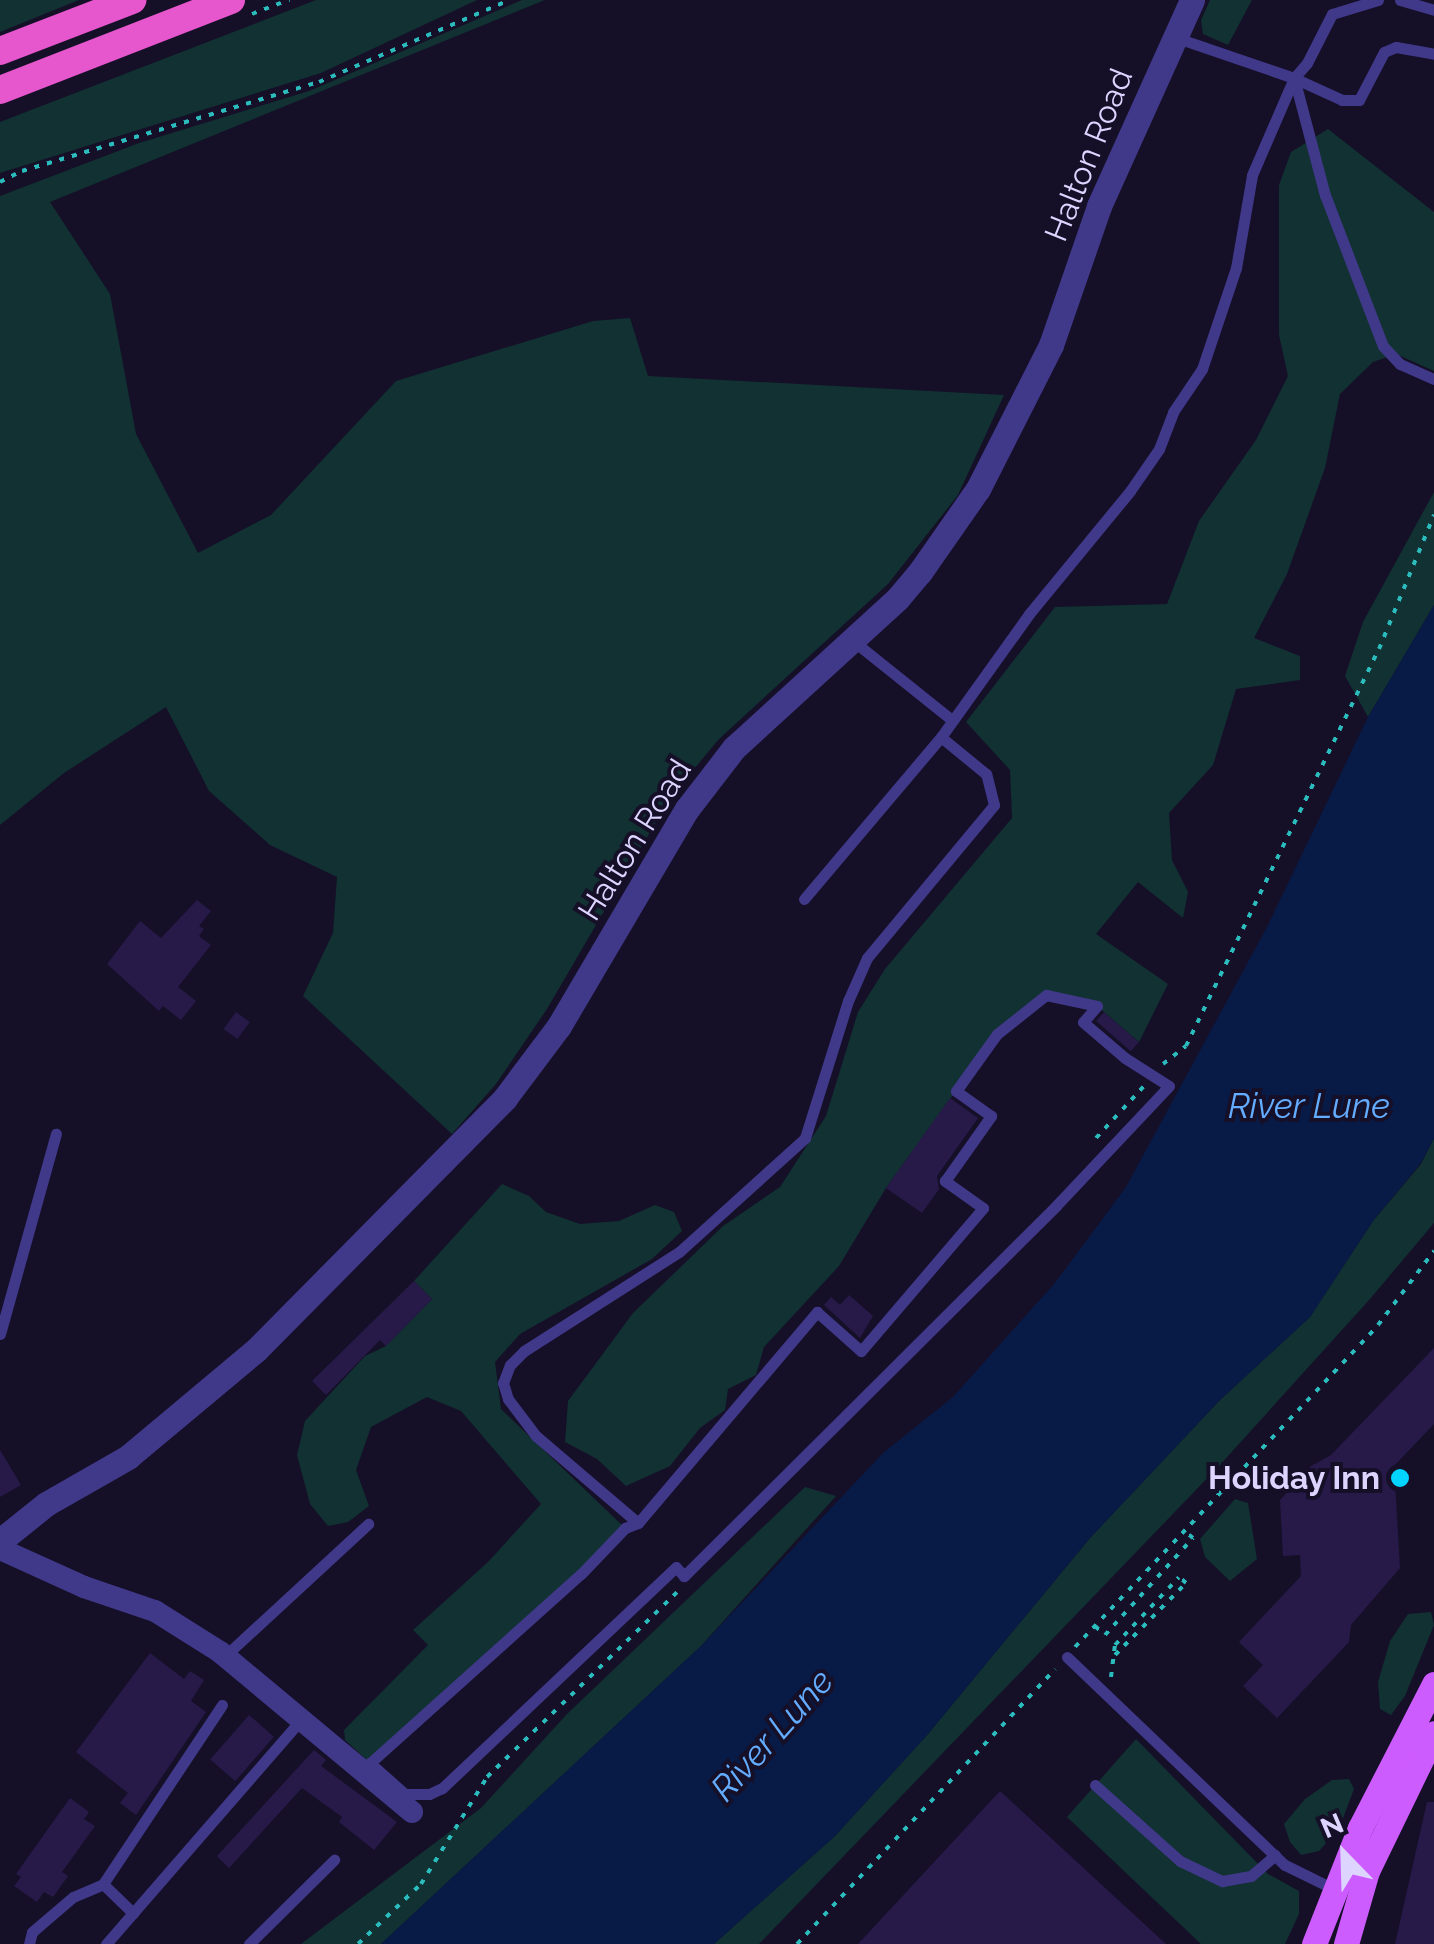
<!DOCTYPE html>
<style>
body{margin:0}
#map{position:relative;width:1434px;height:1944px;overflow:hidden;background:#150f28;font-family:Raleway,sans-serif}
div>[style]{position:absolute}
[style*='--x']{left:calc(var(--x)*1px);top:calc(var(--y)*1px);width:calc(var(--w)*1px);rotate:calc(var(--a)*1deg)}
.green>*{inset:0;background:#113132}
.water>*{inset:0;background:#081b47}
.building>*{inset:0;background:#271a49;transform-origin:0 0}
.path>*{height:4px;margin-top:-2px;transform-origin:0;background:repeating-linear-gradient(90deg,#2bbcbe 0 5px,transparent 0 13px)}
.service>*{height:11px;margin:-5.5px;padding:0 5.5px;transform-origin:5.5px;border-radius:5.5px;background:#403889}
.minor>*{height:22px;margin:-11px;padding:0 11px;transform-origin:11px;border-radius:11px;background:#403889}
.tertiary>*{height:25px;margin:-12.5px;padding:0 12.5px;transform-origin:12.5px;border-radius:12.5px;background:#403889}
.primary>*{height:25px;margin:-12.5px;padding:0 12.5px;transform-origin:12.5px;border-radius:12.5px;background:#cd5cff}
.trunk>*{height:28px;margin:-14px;padding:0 14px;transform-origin:14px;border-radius:14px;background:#e656cc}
.dots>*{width:28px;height:28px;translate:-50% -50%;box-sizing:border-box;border:5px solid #150f28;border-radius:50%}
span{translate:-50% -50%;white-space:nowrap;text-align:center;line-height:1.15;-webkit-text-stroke:8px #150f28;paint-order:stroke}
.street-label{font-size:32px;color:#ddd5ff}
.poi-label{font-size:32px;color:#ddd5ff;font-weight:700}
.right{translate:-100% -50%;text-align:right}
.water-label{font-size:35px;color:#63acff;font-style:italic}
.north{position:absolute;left:1294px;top:1804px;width:100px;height:100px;-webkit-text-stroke:8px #150f28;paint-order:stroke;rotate:337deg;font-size:28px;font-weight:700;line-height:40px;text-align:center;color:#ddd5ff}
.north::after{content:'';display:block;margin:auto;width:35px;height:45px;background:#ddd5ff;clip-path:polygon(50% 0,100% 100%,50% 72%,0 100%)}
</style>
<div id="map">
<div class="green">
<div style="clip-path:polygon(0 0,79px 0,0 32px)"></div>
<div style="clip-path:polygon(316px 0,477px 0,321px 73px,0 173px,0 122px)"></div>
<div style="clip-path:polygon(522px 0,545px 0,50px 202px,110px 294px,136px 434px,198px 553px,271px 515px,396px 381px,593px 321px,630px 318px,648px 376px,1004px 395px,958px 495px,888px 584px,719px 739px,670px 798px,547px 1009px,496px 1084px,452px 1134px,303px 996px,333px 933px,337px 877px,270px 845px,209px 791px,166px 707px,64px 773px,0 825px,0 196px,139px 143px,309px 91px)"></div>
<div style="clip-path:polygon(1210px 0,1252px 0,1228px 45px,1203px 34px,1201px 20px)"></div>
<div style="clip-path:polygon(1328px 129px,1434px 212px,1434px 371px,1396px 354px,1373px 362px,1340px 394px,1325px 468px,1287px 574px,1254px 638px,1300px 656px,1300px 680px,1236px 689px,1213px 765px,1169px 813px,1172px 860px,1188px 892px,1183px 918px,1138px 882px,1096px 934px,1168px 984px,1139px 1042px,1097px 1006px,1046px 995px,997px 1034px,886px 1188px,839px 1266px,764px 1347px,756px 1375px,728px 1389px,725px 1410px,700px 1428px,670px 1466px,626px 1486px,597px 1459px,565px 1442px,568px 1401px,633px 1313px,723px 1226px,780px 1187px,826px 1116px,858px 1012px,885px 969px,1012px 818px,1010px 770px,966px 722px,1055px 607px,1167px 604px,1199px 521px,1256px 440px,1288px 376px,1279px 335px,1279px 185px,1291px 152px)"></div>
<div style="clip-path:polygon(1434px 492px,1434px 605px,1368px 717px,1345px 676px,1363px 622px)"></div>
<div style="clip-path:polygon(1434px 1138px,1434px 1223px,1370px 1299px,1219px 1466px,759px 1944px,714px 1944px,835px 1836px,928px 1734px,1090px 1538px,1219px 1401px,1310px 1317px,1373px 1221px,1421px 1164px)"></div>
<div style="clip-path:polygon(502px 1184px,529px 1196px,546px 1212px,580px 1224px,619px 1221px,655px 1205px,674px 1212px,682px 1231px,652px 1259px,520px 1334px,495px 1362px,501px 1409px,625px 1528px,370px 1763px,345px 1740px,344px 1730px,428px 1645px,413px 1630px,488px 1562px,541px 1504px,461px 1411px,427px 1397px,371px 1427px,356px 1470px,369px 1506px,348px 1522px,328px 1526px,310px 1504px,297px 1455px,305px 1421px,365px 1356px,386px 1346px,432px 1299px,414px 1281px)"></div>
<div style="clip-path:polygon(805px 1487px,836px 1496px,701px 1646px,381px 1944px,301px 1944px,481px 1808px,567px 1714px)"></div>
<div style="clip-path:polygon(1235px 1499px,1248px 1503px,1257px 1559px,1230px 1581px,1205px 1557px,1200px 1539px)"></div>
<div style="clip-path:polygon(1431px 1612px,1434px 1625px,1405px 1696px,1391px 1715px,1380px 1709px,1378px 1682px,1390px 1641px,1408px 1614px)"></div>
<div style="clip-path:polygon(1136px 1739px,1268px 1874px,1299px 1891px,1299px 1914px,1285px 1944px,1201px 1944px,1067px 1817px)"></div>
<div style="clip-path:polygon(1349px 1779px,1354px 1789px,1339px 1829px,1319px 1851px,1301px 1855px,1290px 1842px,1284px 1824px,1305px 1799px,1332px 1780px)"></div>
</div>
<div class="water">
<div style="clip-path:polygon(1434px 605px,1434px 1138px,1421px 1163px,1373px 1221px,1310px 1317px,1219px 1401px,1090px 1538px,928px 1734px,835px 1836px,714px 1944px,381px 1944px,701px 1646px,883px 1453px,953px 1397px,1055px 1283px,1126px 1187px,1267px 927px,1368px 717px)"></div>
</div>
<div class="building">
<div style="clip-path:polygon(197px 900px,211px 911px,199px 926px,204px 929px,199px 936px,211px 945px,178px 987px,196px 1001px,181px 1020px,163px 1006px,159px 1011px,107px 964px,140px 921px,161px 938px)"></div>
<div style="left:236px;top:1012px;width:17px;height:21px;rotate:36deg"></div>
<div style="left:1104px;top:1012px;width:46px;height:12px;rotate:41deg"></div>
<div style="clip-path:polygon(950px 1098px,978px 1118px,937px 1176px,939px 1189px,922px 1213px,886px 1188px)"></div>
<div style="clip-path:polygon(414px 1281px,432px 1299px,386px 1346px,380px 1340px,326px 1395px,312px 1381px)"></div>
<div style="clip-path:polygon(849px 1295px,873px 1316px,860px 1338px,824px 1305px,831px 1297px,840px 1305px)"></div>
<div style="clip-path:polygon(1434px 1348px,1434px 1424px,1394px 1466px,1400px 1568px,1351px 1625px,1349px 1642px,1277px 1718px,1243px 1686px,1263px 1665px,1239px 1642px,1301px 1576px,1300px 1555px,1283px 1556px,1280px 1500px,1311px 1466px,1331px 1455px)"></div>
<div style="clip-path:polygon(0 1450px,21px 1485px,0 1497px)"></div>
<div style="clip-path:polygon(150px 1653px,184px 1679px,190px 1671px,204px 1680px,191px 1701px,206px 1712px,136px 1815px,120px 1803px,128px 1793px,76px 1752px)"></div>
<div style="left:249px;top:1715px;width:33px;height:59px;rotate:41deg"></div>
<div style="clip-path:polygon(314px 1750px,326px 1760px,321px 1766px,397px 1822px,374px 1850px,339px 1822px,342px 1817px,302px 1788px,229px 1868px,217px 1856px)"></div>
<div style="clip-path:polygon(1000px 1791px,1166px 1944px,858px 1944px)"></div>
<div style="clip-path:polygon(70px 1798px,89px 1812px,84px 1819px,95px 1826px,62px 1872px,68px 1876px,53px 1897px,44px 1892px,37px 1902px,14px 1886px,21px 1877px,16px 1874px)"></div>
<div style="clip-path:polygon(1427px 1802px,1434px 1802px,1434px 1944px,1395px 1944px)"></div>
</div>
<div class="path">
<div style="--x:252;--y:14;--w:40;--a:-21"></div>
<div style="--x:0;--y:182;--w:25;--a:-27"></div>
<div style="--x:22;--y:171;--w:310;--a:-16.7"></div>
<div style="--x:319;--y:82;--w:207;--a:-23.3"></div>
<div style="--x:1163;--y:1064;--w:29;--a:-38"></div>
<div style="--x:1186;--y:1046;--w:441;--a:-64.1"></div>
<div style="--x:1379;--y:649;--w:145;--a:-67.7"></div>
<div style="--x:1096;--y:1138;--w:71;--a:-47.3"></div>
<div style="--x:1095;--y:1626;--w:13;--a:42"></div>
<div style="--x:1105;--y:1635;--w:131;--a:-47.8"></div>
<div style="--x:1193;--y:1538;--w:13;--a:-141"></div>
<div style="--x:1075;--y:1647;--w:442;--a:-46.7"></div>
<div style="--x:1378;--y:1325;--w:93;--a:-52.9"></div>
<div style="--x:1115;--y:1655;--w:101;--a:-45.4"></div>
<div style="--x:1186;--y:1583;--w:9;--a:-139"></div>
<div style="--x:1111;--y:1677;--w:32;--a:-83"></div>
<div style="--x:1115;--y:1645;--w:93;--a:-46.7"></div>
<div style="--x:358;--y:1944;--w:87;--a:-43.6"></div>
<div style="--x:421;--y:1884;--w:126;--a:-58.3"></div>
<div style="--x:487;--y:1777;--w:268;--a:-44.2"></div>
<div style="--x:797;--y:1944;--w:377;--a:-46.8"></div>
</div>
<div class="service">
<div style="--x:1400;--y:0;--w:35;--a:16"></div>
<div style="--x:1294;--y:78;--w:121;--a:75.2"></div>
<div style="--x:1325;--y:195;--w:162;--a:69"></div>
<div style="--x:1383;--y:346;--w:25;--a:47"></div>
<div style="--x:1400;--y:364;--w:37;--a:24"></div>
<div style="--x:1294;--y:78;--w:53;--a:24.6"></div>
<div style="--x:1342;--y:100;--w:17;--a:0"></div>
<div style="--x:1359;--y:100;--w:54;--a:-62.5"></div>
<div style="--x:1384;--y:52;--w:13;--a:-23"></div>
<div style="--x:1396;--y:47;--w:39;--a:10"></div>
<div style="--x:1294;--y:78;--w:20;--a:-49"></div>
<div style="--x:1307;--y:63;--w:55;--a:-63"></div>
<div style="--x:1332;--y:14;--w:48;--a:-16.9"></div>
<div style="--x:852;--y:640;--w:128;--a:38.7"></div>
<div style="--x:804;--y:899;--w:212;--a:-49.8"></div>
<div style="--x:1046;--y:995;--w:52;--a:12.2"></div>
<div style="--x:1097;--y:1006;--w:21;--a:131"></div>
<div style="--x:1083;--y:1022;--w:55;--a:40.6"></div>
<div style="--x:1125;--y:1058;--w:52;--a:32.5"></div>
<div style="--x:1169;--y:1086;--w:165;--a:133.3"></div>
<div style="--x:1056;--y:1206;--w:525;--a:135.15"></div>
<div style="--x:684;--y:1576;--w:12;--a:-132"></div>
<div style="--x:676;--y:1567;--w:322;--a:136.6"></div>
<div style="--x:442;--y:1788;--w:14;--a:155"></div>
<div style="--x:429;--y:1794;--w:24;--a:180"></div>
<div style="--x:405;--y:1794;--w:47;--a:-138.5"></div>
<div style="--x:370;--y:1763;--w:283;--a:-41.9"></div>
<div style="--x:581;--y:1574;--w:64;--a:-46.3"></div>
<div style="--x:625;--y:1528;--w:14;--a:-21"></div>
<div style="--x:638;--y:1523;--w:277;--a:-49.7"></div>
<div style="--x:817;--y:1312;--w:59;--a:41.6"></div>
<div style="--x:861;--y:1351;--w:188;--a:-49.5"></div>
<div style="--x:983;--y:1208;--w:47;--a:-144.6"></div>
<div style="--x:945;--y:1181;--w:80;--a:-54.7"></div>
<div style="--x:991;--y:1116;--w:43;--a:-144.5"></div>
<div style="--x:956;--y:1091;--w:70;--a:-54.3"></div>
<div style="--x:997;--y:1034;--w:63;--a:-38.5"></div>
<div style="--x:0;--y:1334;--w:208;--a:-74.4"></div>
<div style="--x:638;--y:1523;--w:134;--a:-139.5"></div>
<div style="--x:536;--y:1436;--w:46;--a:-127.1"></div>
<div style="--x:508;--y:1399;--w:17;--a:-107"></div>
<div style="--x:503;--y:1383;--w:19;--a:-69"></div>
<div style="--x:510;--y:1365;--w:20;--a:-45"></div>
<div style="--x:524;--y:1351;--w:184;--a:-32.6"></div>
<div style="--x:679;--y:1252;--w:170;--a:-42.1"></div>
<div style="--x:805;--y:1138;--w:144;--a:-72.6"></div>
<div style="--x:848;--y:1001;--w:47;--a:-66.2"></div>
<div style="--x:867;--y:958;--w:199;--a:-50.3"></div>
<div style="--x:994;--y:805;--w:32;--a:-104"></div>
<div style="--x:986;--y:774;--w:58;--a:-140.6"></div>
<div style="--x:941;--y:737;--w:151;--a:-54.4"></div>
<div style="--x:1029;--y:614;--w:159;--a:-50.6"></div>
<div style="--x:1130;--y:491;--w:51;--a:-55.4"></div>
<div style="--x:1159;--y:449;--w:40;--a:-69"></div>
<div style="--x:1173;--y:412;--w:52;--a:-56"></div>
<div style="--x:1202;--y:369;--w:107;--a:-71.4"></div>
<div style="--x:1236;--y:268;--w:94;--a:-80.2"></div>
<div style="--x:1252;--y:175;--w:106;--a:-66.6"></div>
<div style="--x:1294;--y:78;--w:127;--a:-161.1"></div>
<div style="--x:225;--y:1656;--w:195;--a:-42.7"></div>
<div style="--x:1067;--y:1657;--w:301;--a:43.7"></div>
<div style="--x:1285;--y:1865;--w:57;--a:26.1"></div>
<div style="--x:1095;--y:1785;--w:114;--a:41.8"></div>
<div style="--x:1180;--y:1861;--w:47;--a:25.5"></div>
<div style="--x:1222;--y:1881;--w:29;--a:-10"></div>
<div style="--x:1251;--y:1876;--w:32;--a:-41"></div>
<div style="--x:103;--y:1884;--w:215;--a:-56.4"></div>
<div style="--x:29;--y:1944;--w:12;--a:-76"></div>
<div style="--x:32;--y:1932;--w:54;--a:-40.5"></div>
<div style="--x:73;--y:1897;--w:33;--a:-23"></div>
<div style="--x:103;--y:1884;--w:42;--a:44"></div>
<div style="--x:106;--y:1944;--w:297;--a:-49"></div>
<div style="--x:249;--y:1944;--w:120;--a:-44.7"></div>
</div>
<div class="minor">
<div style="--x:0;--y:1549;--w:92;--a:24.3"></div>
<div style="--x:84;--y:1587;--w:75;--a:18.7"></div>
<div style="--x:155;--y:1611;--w:77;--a:32.2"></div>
<div style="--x:220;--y:1652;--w:250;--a:39.8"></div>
</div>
<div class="tertiary">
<div style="--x:0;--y:1541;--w:59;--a:-38.8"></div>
<div style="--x:46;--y:1504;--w:95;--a:-29.8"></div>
<div style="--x:128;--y:1457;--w:167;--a:-39.9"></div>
<div style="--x:256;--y:1350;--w:354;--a:-45.3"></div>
<div style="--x:505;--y:1098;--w:90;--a:-53.1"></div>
<div style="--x:559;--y:1026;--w:252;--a:-59.5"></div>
<div style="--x:687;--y:809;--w:77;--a:-52.4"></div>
<div style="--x:734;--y:748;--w:222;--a:-42.4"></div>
<div style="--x:898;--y:598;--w:34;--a:-50"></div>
<div style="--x:920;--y:572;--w:101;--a:-55.1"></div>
<div style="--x:978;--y:489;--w:161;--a:-63.1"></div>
<div style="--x:1051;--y:345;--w:147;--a:-70.9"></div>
<div style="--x:1099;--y:206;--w:226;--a:-65.7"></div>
</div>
<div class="primary">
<div style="--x:1314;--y:1944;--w:125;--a:-68.4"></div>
<div style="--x:1360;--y:1828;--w:162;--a:-62.8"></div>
<div style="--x:1346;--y:1944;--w:76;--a:-74"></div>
<div style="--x:1367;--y:1871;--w:153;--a:-64.1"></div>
</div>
<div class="trunk">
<div style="--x:0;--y:51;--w:142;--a:-21.1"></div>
<div style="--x:0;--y:90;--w:248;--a:-21.3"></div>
</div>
<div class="dots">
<div style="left:1400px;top:1478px;background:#01d4ff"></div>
</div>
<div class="street-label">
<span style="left:1089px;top:155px;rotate:-68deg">Halton Road</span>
<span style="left:635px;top:840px;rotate:-58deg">Halton Road</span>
</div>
<div class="poi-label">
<span class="right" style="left:1380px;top:1478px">Holiday Inn</span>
</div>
<div class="water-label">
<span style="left:1309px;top:1106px">River Lune</span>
<span style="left:772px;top:1735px;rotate:-48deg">River Lune</span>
</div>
<div class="north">N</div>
</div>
